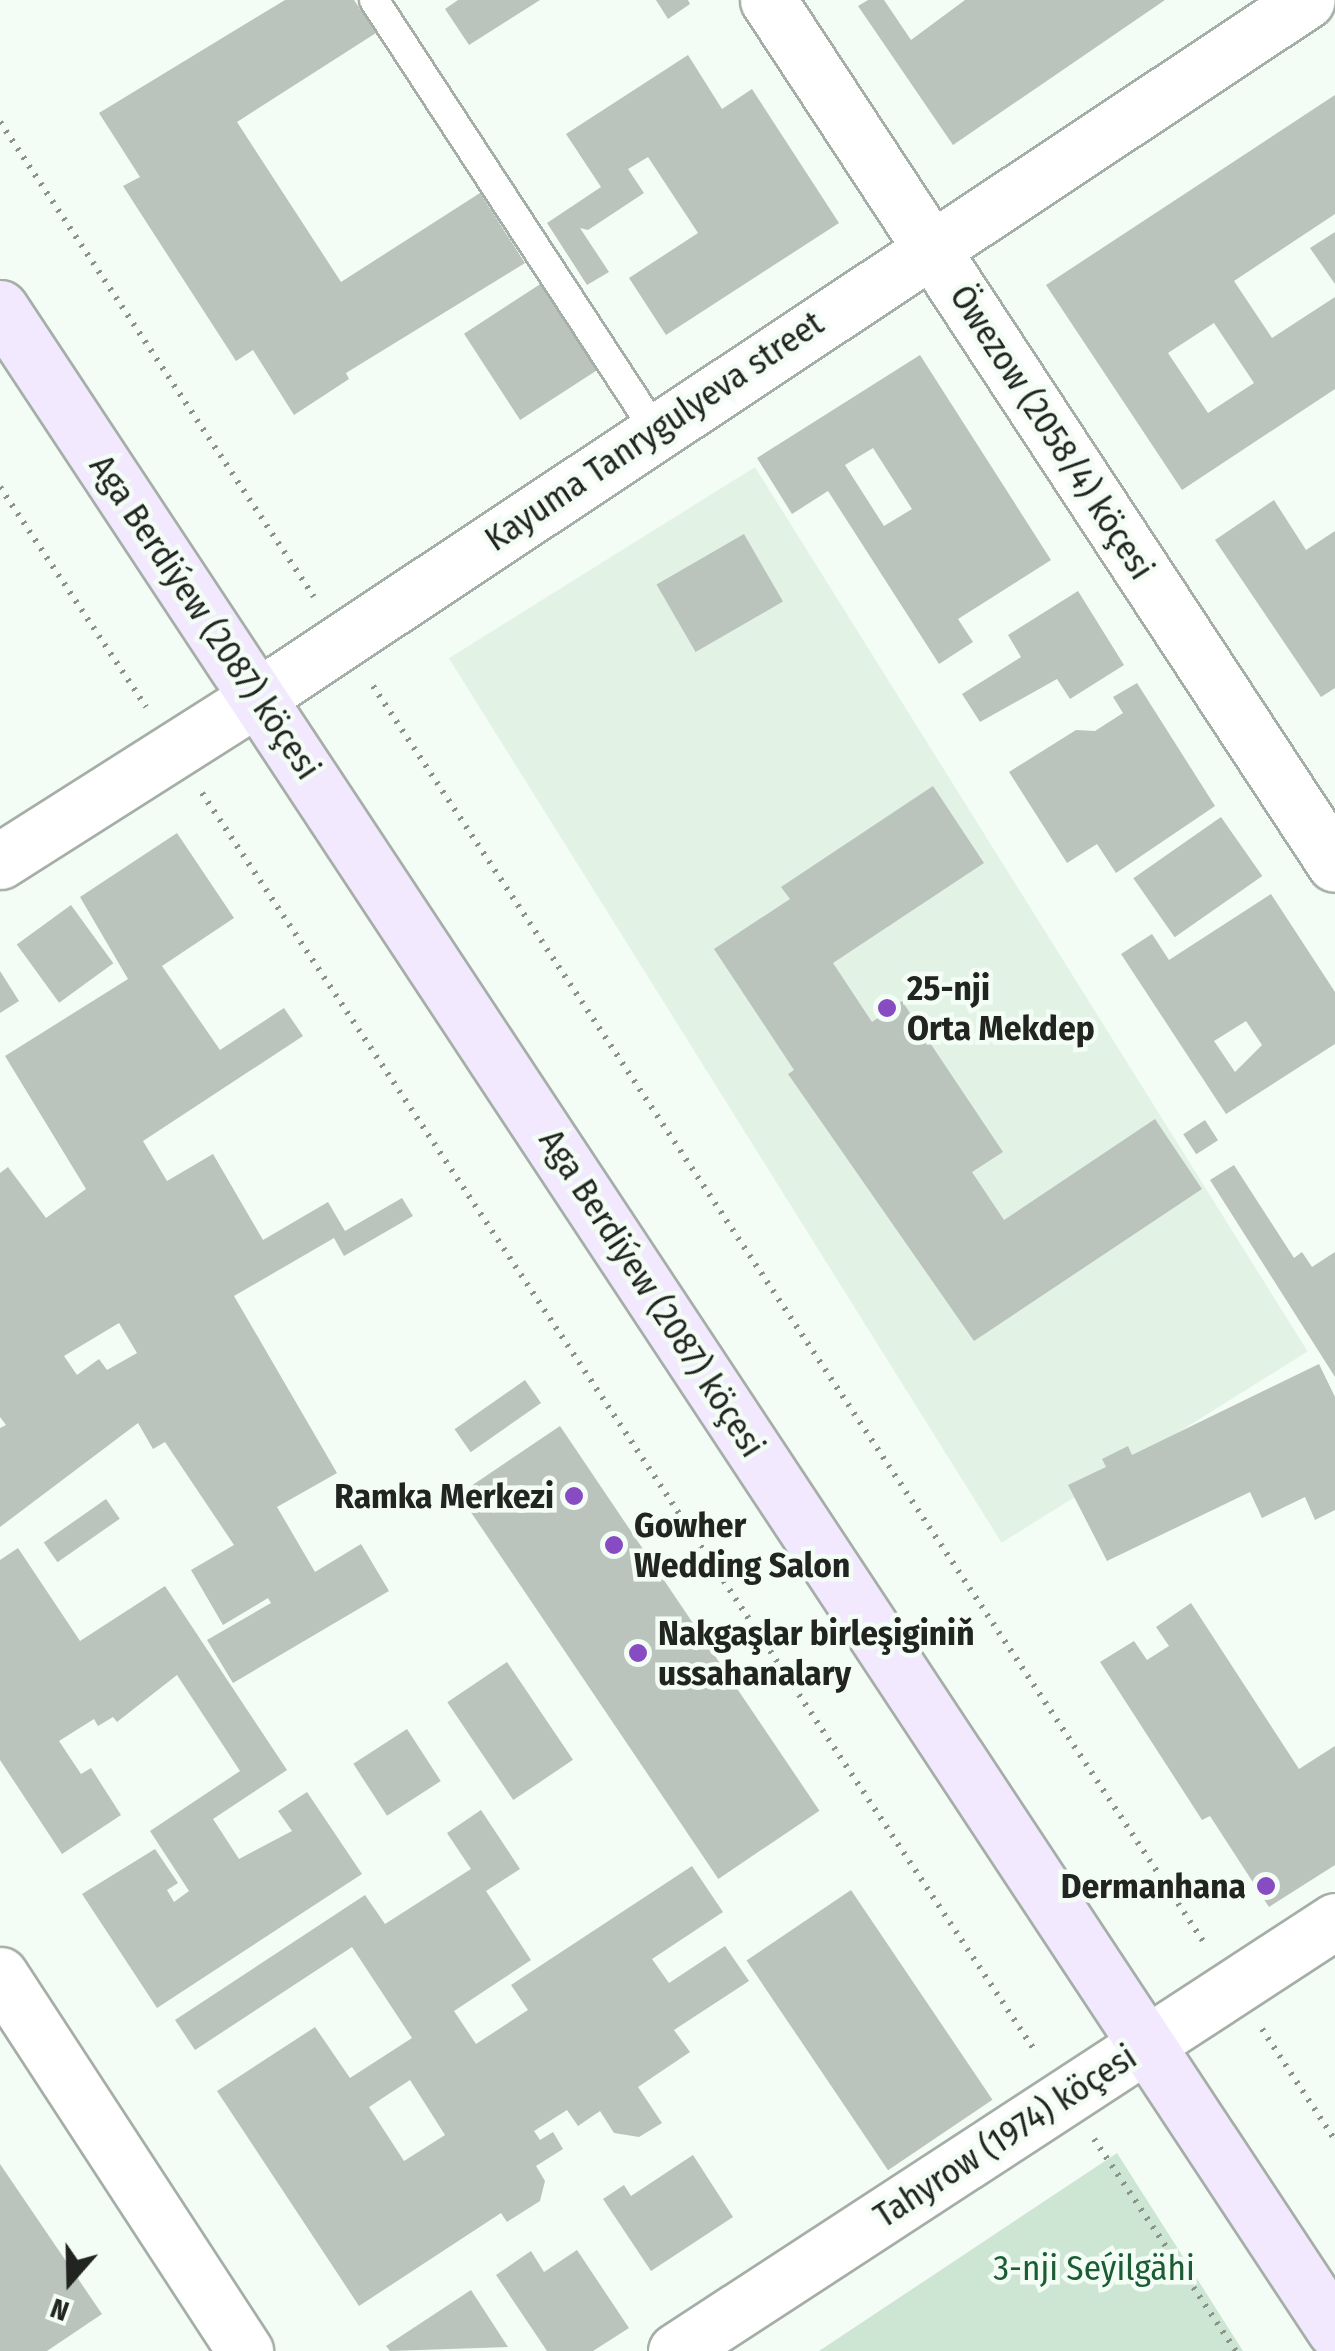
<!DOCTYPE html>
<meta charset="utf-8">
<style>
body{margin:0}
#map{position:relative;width:1335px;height:2351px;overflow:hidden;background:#f3fdf5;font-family:"Fira Sans Condensed",sans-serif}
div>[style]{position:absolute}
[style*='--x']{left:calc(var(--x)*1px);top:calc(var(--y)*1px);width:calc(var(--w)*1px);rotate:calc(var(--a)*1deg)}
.built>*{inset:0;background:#e2f3e6;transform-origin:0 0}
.green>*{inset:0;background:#cde6d3}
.building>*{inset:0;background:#bac3bc;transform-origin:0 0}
.path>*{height:6px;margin-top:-3px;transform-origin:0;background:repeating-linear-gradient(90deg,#8b928c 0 2.5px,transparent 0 10.5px)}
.roads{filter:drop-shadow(2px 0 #a5aea7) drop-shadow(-2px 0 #a5aea7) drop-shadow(0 2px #a5aea7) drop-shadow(0 -2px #a5aea7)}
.lane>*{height:28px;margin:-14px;padding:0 14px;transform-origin:14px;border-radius:14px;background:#fff}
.street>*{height:55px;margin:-27.5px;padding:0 27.5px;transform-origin:27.5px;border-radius:27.5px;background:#fff}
.secondary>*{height:55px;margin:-27.5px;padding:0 27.5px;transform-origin:27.5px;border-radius:27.5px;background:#f2e9fe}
.dots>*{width:28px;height:28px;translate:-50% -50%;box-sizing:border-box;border:5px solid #f3fdf5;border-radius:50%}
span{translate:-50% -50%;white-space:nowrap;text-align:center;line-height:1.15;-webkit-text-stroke:9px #f3fdf5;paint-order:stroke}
.street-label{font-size:35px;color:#212421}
.poi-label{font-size:35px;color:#212421;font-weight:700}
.left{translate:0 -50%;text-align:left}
.right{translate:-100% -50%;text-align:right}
.park-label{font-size:35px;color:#1c5c35}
.north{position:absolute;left:20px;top:2231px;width:100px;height:100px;-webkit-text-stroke:8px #f3fdf5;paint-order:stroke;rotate:200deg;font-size:28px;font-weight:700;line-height:40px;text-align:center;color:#212421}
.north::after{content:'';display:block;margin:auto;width:35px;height:45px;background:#212421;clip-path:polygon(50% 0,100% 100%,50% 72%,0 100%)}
</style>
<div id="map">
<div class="built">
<div style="left:755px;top:467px;width:1043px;height:361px;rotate:58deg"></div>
</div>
<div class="green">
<div style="clip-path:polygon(1117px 2153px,1243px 2351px,819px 2351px)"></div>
</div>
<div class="building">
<div style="clip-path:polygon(285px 0,354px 0,376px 33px,237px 122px,341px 282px,480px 193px,525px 263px,346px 373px,349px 379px,294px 415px,253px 350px,236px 361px,123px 186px,140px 177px,99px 113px)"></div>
<div style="clip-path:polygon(458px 0,540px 0,469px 45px,445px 9px)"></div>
<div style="clip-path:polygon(656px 0,688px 0,690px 4px,668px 19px)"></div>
<div style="clip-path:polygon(868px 0,884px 0,911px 40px,965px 0,1165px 0,953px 145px,858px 6px)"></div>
<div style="clip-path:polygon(688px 55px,722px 109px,752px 89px,839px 223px,666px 335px,629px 278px,698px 233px,648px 157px,628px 169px,644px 193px,588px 230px,580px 228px,609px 272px,587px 285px,547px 223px,601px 187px,566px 134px)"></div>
<div style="clip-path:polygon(evenodd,1335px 95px,1335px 214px,1234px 281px,1272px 338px,1335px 297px,1335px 389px,1182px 490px,1046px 285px,1335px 95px,1214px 323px,1254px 383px,1208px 413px,1168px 353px,1214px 323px)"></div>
<div style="clip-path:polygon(1335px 232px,1335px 284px,1310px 248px)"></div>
<div style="left:542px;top:283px;width:103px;height:93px;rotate:57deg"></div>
<div style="clip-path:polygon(evenodd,920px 355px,1051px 560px,958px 619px,973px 642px,939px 664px,828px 491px,792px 514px,757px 458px,920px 355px,873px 448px,912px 509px,884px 526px,845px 465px,873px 448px)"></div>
<div style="clip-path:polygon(1274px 500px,1306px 550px,1335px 531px,1335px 688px,1321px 697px,1215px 540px)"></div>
<div style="left:744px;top:534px;width:78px;height:101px;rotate:60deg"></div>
<div style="clip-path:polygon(1078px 591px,1124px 665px,1070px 699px,1057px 679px,980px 722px,962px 694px,1021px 657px,1008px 635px)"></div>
<div style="clip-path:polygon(1137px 683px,1215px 806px,1116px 873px,1097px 844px,1067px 863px,1009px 772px,1076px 730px,1095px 731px,1123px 713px,1113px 697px)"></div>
<div style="clip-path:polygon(933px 786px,984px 863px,833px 963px,872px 1022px,902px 1001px,1003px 1152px,972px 1172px,1004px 1220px,1155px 1119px,1202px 1189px,974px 1341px,788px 1074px,794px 1070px,714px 949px,790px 899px,781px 887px)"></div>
<div style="left:1221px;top:817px;width:72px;height:107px;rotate:55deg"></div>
<div style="clip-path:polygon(evenodd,177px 833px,234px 918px,162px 966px,220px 1050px,284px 1008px,303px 1036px,143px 1141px,167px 1181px,213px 1154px,263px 1240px,328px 1202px,345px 1231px,402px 1198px,413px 1216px,344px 1256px,334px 1238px,234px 1296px,337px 1473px,277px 1507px,315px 1572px,361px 1544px,389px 1591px,233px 1683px,207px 1640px,271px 1603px,268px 1598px,223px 1625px,191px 1570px,234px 1545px,165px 1442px,153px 1449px,138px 1423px,0 1527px,0 1428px,6px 1425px,0 1417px,0 1173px,8px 1167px,46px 1218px,86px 1189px,5px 1056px,128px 979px,80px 897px,177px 833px,119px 1323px,137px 1353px,107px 1370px,99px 1359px,77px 1375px,64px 1356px,119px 1323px)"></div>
<div style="clip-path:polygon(evenodd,1271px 894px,1335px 992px,1335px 1044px,1226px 1114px,1121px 954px,1152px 934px,1169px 960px,1271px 894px,1246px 1021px,1262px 1045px,1235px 1072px,1214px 1041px,1246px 1021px)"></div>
<div style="left:71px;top:905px;width:72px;height:67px;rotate:54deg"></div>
<div style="clip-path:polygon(0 971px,19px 1001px,0 1013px)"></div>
<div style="left:1205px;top:1120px;width:24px;height:26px;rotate:57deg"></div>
<div style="clip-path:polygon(1234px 1165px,1294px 1258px,1302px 1252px,1312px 1267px,1335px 1252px,1335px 1377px,1210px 1180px)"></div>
<div style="clip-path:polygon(1319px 1364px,1335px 1397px,1335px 1510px,1315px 1520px,1305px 1497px,1262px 1518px,1250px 1492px,1107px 1561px,1068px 1485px,1106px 1467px,1102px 1459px,1128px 1446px,1132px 1455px)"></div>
<div style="left:525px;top:1380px;width:28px;height:86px;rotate:55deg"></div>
<div style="left:560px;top:1426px;width:464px;height:122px;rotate:56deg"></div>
<div style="left:106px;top:1499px;width:24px;height:76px;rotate:55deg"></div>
<div style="clip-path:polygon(18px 1548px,80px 1641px,165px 1586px,287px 1770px,213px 1819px,239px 1859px,292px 1831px,278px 1811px,307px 1792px,362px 1874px,157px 2008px,82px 1894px,155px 1849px,178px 1883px,167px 1890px,174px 1902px,189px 1891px,150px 1831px,240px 1771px,177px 1675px,117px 1722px,113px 1717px,98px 1726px,94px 1719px,59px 1741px,81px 1774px,91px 1768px,121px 1815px,62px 1854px,0 1760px,0 1560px)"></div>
<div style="clip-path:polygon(1191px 1603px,1299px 1769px,1335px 1746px,1335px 1865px,1269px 1907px,1210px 1816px,1202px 1820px,1100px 1662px,1134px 1641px,1147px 1660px,1169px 1646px,1156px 1627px)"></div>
<div style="left:507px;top:1662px;width:118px;height:72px;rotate:56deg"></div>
<div style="left:407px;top:1729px;width:62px;height:64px;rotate:57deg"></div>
<div style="clip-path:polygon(evenodd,481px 1810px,520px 1869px,486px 1891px,531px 1960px,454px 2011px,476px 2044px,528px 2010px,511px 1985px,692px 1866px,723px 1912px,652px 1959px,669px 1983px,725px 1946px,749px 1981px,674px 2030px,690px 2052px,638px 2087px,662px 2123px,639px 2137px,614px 2133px,600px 2111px,578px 2126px,567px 2110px,534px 2131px,540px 2140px,553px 2132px,563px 2149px,536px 2166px,545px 2181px,540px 2201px,507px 2222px,501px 2213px,359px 2306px,217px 2091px,315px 2027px,350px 2078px,412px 2038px,352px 1947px,195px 2050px,175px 2020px,365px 1895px,385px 1924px,471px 1869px,447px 1833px,481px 1810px,410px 2080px,445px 2135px,404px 2161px,369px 2107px,410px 2080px)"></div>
<div style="left:851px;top:1890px;width:253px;height:126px;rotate:56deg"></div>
<div style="clip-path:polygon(693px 2155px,733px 2217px,651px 2271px,603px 2199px,624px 2185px,631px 2196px)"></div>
<div style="clip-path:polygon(0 2164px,102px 2314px,47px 2351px,0 2351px)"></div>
<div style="clip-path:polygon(577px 2250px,629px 2328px,593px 2351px,547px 2351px,496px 2275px,531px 2251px,544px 2272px)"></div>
<div style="clip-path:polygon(471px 2290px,508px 2347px,390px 2351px,386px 2346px)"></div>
</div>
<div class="path">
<div style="--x:0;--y:122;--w:569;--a:56.53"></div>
<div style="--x:0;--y:487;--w:264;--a:56.4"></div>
<div style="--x:373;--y:686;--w:1508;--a:56.52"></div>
<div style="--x:202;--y:793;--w:1512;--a:56.49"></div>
<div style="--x:1262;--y:2029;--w:133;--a:56.7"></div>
<div style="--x:1094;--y:2139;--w:255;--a:56.2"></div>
</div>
<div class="roads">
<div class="lane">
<div style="--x:374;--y:0;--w:514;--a:56.84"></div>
</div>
<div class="street">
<div style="--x:768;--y:0;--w:1033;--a:56.73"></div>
<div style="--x:0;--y:861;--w:306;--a:-32.4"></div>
<div style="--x:258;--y:697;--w:1259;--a:-33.6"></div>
<div style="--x:0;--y:1975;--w:449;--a:56.9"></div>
<div style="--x:676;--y:2351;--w:787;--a:-33.12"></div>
</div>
<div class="secondary">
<div style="--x:0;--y:308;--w:2423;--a:56.57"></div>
</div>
</div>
<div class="dots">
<div style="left:887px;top:1008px;background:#874bc2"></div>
<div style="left:574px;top:1496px;background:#874bc2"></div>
<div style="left:614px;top:1545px;background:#874bc2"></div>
<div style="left:638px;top:1653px;background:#874bc2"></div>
<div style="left:1266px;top:1886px;background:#874bc2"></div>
</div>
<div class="street-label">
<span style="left:654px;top:431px;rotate:-34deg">Kayuma Tanrygulyeva street</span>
<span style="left:1052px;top:432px;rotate:57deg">Öwezow (2058/4) köçesi</span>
<span style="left:205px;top:617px;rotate:56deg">Aga Berdiýew (2087) köçesi</span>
<span style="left:652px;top:1293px;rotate:57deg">Aga Berdiýew (2087) köçesi</span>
<span style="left:1005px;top:2136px;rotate:-33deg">Tahyrow (1974) köçesi</span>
</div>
<div class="poi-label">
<span class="left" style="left:907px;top:1008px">25-nji<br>Orta Mekdep</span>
<span class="right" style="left:554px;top:1496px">Ramka Merkezi</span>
<span class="left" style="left:634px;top:1545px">Gowher<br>Wedding Salon</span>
<span class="left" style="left:658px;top:1653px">Nakgaşlar birleşiginiň<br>ussahanalary</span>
<span class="right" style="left:1246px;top:1886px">Dermanhana</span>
</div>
<div class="park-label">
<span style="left:1094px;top:2268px">3-nji Seýilgähi</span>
</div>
<div class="north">N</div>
</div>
